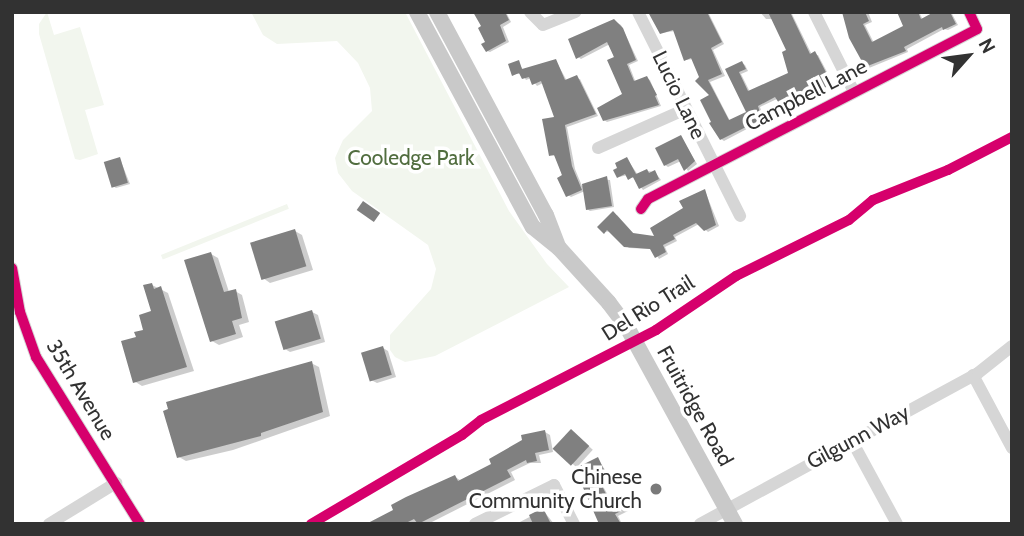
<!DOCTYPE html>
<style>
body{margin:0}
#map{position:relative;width:1024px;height:536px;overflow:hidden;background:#fff;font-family:Cabin,sans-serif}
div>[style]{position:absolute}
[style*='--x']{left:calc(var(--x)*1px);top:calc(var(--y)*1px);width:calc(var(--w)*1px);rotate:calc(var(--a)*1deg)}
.green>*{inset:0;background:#f2f6ee;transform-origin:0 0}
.shadow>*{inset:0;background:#0003;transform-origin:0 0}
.building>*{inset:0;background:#808080;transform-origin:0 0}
.minor>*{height:12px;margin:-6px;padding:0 6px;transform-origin:6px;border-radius:6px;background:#d6d6d6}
.major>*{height:16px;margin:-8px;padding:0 8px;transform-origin:8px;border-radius:8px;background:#c9c9c9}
.cycleway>*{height:10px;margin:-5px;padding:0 5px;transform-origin:5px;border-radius:5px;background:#d6006c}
.dots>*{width:19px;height:19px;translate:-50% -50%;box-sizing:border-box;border:4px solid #fff;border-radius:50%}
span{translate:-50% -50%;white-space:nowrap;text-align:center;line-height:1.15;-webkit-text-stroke:7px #fff;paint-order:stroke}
.street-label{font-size:21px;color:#323232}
.park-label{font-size:21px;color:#516d3f}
.poi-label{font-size:21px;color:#323232}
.right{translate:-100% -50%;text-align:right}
.frame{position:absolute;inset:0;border:14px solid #323232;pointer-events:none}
.north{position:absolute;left:933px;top:21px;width:70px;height:70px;-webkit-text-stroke:5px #fff;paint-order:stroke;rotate:62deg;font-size:19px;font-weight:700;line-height:28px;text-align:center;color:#323232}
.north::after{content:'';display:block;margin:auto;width:24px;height:32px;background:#323232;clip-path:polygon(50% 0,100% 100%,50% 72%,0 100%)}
</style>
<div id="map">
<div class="green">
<div style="clip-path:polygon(47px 12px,54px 35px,80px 27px,104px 105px,85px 110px,98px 154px,80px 160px,75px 159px,39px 34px,39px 24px)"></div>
<div style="clip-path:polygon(251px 12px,405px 12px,509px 211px,547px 264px,569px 287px,435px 356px,405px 362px,395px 357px,390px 350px,390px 335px,431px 289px,436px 269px,428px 245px,352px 191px,338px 173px,335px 158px,343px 140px,372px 111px,370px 88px,358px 63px,337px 41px,277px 44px,263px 35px)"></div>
<div style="left:287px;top:204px;width:5px;height:136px;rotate:68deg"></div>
</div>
<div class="shadow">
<div style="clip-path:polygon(475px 12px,506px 12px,511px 22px,503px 27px,509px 42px,490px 52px,487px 51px,483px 27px)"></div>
<div style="clip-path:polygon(650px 12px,708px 12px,724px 44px,713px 50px,725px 76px,710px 82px,730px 121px,748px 112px,727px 70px,742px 63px,745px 65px,748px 71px,741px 74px,750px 92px,790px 73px,789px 50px,774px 19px,766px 19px,760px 12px,791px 12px,812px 55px,818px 55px,834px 85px,818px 93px,814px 91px,787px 109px,777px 99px,760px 107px,764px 120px,724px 141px,721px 139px,712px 96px,693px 59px,686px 60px,675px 31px,661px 33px)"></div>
<div style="clip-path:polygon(844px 12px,868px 12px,872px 22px,865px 25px,874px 43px,906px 26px,899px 12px,919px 12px,923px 20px,938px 12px,951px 12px,958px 25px,948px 30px,944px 29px,907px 49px,908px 52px,869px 68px)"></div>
<div style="clip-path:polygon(614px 21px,621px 25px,638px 61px,629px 65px,636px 83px,647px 78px,650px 80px,661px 106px,607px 122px,604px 120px,625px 95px,610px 44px,581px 59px,578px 57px)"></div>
<div style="clip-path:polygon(556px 61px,567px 81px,580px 79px,598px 116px,567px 127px,575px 169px,582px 186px,596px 184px,596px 179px,610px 180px,614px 207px,590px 211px,587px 209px,585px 191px,571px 197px,568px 195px,556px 156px,550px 155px,557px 118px,543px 83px,537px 86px,531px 78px,526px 80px,522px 74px,514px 74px,518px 62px,524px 71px)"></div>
<div style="clip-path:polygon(681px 137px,697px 164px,688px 171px,681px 161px,668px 167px,665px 165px)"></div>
<div style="clip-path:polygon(120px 159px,130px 184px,116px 188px,113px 186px)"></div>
<div style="clip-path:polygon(627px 159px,638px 175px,647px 171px,655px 172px,661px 180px,643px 190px,635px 179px,628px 175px,619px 177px)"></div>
<div style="clip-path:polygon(705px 191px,719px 226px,708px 232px,699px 224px,675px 237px,677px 241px,665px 247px,668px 254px,659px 259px,653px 249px,629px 248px,611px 231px,605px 232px,617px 215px,635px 235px,658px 238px)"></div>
<div style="clip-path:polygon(295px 231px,302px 235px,313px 270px,270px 283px,263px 278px)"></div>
<div style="clip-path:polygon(211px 254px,218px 258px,229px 292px,235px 291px,242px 295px,249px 322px,239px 325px,243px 337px,219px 345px,212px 341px)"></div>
<div style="clip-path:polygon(152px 285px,168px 293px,194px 371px,142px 386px,134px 381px,138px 338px,145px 331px,153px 312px)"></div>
<div style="clip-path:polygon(312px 312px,318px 315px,325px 342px,290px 352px,285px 349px)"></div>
<div style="clip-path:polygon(383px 348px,388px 351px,396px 377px,377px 383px,371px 380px)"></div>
<div style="clip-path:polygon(311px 363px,319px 367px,330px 416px,233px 450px,186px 461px,179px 457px)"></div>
<div style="left:572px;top:431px;width:28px;height:24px;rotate:42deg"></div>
<div style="clip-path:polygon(545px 432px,550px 435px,553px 452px,539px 455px,541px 463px,530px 463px,511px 472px,515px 480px,428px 524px,370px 524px,455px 477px,460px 480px,494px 464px)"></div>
<div style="clip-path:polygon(598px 459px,609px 476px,600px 481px,609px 497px,615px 498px,618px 504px,625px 500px,632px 509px,618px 516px,622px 524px,602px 524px,589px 480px)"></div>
<div style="clip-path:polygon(543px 510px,554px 524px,516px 524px)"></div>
</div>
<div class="building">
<div style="clip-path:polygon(473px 12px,505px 12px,509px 20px,500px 25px,506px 41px,486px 52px,481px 44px,485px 42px,478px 28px,481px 26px)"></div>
<div style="clip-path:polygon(648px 12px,707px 12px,722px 42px,711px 48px,722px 74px,708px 80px,729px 120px,746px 112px,725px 69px,742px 61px,746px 69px,739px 72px,748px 91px,788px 73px,782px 52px,786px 50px,768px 12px,790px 12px,810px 54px,815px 51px,832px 84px,814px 93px,812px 89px,782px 108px,775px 97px,758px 106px,762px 119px,720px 140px,709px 123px,711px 122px,700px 100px,709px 95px,695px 81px,699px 77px,691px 58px,684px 61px,673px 30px,660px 34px)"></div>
<div style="clip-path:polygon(842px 12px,865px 12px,869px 21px,863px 24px,872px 42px,903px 26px,897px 12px,918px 12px,921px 19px,934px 12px,950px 12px,956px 24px,943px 30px,942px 27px,904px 47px,906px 51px,865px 67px,849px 38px)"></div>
<div style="clip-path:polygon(614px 19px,623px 28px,636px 60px,627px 64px,634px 81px,647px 76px,657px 95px,655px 96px,659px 105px,603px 121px,597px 108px,622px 94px,607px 60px,614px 57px,607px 42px,576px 59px,568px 39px)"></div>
<div style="clip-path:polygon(556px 59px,565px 80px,577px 75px,596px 114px,565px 125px,572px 166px,582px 190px,566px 197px,557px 178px,562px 175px,554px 155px,549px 156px,542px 119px,554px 117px,541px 81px,532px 85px,529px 77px,522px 79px,519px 73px,512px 76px,508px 64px,519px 60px,522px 69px)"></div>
<div style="clip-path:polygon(681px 135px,695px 161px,684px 171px,678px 159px,664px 166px,655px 148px)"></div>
<div style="left:120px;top:157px;width:27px;height:17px;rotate:73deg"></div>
<div style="clip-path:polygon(627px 157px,636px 174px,647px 169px,649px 173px,655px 170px,659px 179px,639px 189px,633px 177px,628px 180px,625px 174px,617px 178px,613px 170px,617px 168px,615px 163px)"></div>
<div style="clip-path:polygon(607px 176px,612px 206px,586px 210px,582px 184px)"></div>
<div style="clip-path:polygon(705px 189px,716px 225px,704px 231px,696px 223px,673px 235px,675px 239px,663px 245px,666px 252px,655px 258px,650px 249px,624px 247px,607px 230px,604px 234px,597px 227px,613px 211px,633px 233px,654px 236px,650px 228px,683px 208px,679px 201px)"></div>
<div style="left:363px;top:201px;width:21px;height:11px;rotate:35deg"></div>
<div style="left:295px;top:229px;width:39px;height:47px;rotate:73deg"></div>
<div style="clip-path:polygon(211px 252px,224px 292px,236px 289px,242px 318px,232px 321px,236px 334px,210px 342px,184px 260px)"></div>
<div style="clip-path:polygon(152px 283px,154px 289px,161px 286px,187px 367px,133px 383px,121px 341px,136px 337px,134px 332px,143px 330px,139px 315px,151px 311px,143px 285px)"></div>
<div style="left:312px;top:310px;width:30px;height:39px;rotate:73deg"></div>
<div style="left:383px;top:346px;width:30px;height:23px;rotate:73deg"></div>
<div style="clip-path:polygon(312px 361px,323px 412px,261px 433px,261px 436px,177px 458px,163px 411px,168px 409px,166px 402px)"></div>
<div style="left:571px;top:429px;width:25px;height:27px;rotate:43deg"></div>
<div style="clip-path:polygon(545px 430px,549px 450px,535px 453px,537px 461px,527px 463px,526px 460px,507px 470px,511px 477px,418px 524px,414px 519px,404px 524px,366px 524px,393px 510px,391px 505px,406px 497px,455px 475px,458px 481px,491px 464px,489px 459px,522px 440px,521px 435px)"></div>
<div style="clip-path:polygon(598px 457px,606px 474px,598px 478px,607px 496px,611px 494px,616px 503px,625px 498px,629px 507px,615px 514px,621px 524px,599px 524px,581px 483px,587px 479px,580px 466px)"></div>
<div style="clip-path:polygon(543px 508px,551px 524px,533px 524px,529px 515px)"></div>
</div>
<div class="minor">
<div style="--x:530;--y:12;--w:18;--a:45"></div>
<div style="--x:543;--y:25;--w:35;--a:-22"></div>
<div style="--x:638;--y:12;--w:228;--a:63.4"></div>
<div style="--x:814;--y:12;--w:89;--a:63.4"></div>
<div style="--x:598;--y:148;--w:96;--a:-23.9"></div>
<div style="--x:641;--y:209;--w:12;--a:-55"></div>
<div style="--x:648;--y:199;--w:370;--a:-27.3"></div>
<div style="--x:977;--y:29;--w:19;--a:-115"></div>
<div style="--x:12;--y:268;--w:45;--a:79.7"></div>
<div style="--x:20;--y:312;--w:48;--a:70.4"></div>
<div style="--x:36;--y:357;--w:197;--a:58.1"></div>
<div style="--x:973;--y:375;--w:83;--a:61.9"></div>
<div style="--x:852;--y:441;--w:94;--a:61.5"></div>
<div style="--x:49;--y:524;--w:79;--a:-31.5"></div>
<div style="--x:475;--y:524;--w:88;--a:-26.3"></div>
<div style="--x:554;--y:485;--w:44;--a:62.9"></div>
<div style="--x:700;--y:524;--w:316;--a:-28.5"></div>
<div style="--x:978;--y:373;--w:43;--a:-38.5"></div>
</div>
<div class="major">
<div style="--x:417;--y:12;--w:244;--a:61.7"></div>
<div style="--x:533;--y:227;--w:33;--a:39"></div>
<div style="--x:559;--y:248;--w:74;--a:47.7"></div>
<div style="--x:609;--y:303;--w:30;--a:53"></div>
<div style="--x:627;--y:327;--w:225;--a:61.3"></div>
<div style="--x:437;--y:12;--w:230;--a:61.8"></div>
<div style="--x:546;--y:215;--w:33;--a:69"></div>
</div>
<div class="cycleway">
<div style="--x:641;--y:209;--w:12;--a:-55"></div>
<div style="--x:648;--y:199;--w:370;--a:-27.3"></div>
<div style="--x:977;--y:29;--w:19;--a:-115"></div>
<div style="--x:12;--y:268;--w:45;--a:79.7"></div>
<div style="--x:20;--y:312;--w:48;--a:70.4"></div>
<div style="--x:36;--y:357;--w:197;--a:58.1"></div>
<div style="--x:311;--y:524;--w:175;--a:-30.5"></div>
<div style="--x:462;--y:435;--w:24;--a:-38"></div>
<div style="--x:481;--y:420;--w:197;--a:-27.2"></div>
<div style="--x:656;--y:330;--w:97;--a:-34"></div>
<div style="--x:736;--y:276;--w:126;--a:-26.4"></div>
<div style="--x:849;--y:220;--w:31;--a:-40"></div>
<div style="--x:873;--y:200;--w:81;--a:-21.8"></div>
<div style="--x:948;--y:170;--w:72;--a:-27.3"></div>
</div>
<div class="dots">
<div style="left:656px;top:489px;background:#7a7a7a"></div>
</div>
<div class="street-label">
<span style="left:679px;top:95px;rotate:64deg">Lucio Lane</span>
<span style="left:806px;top:95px;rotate:-27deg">Campbell Lane</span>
<span style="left:648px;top:308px;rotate:-32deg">Del Rio Trail</span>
<span style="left:81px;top:390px;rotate:59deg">35th Avenue</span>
<span style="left:695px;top:406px;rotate:61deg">Fruitridge Road</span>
<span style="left:858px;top:437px;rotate:-28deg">Gilgunn Way</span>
</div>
<div class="park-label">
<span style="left:411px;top:158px">Cooledge Park</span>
</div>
<div class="poi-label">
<span class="right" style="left:642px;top:489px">Chinese<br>Community Church</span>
</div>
<div class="frame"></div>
<div class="north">N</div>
</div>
